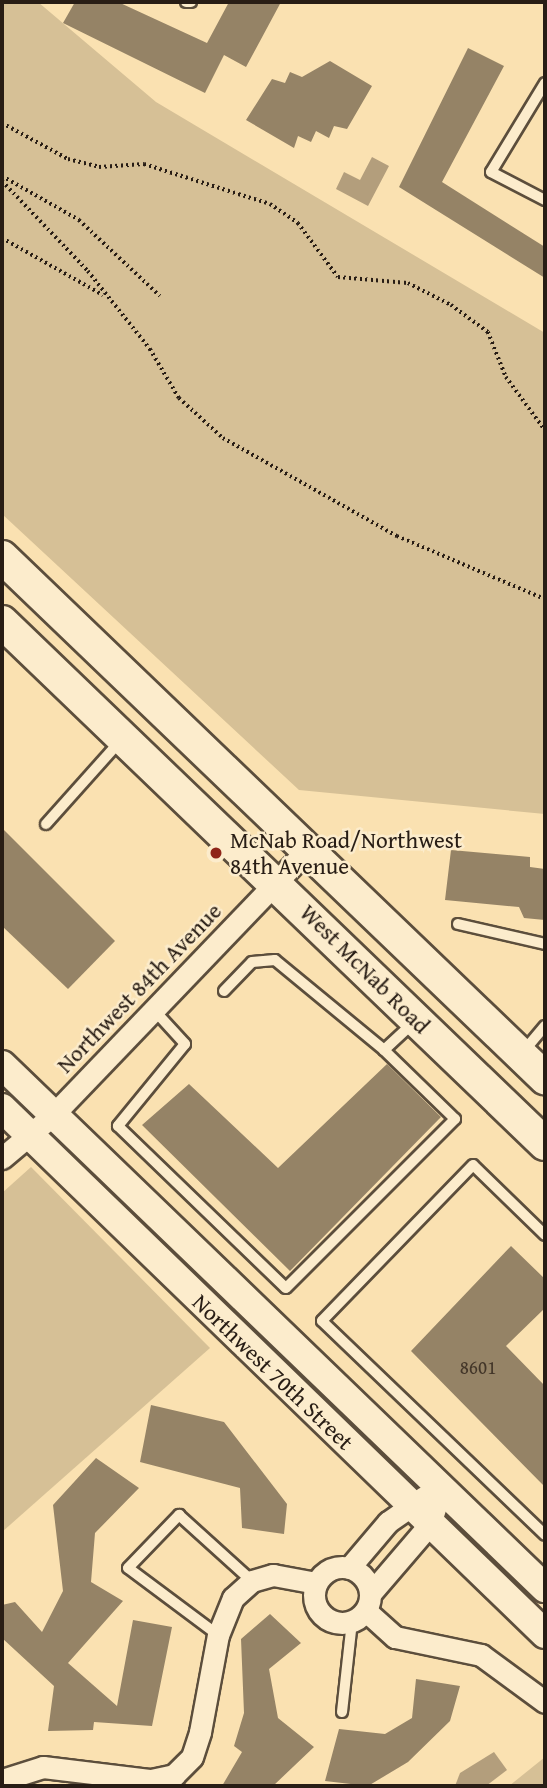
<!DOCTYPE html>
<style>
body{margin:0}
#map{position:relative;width:547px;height:1788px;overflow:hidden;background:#fae1b1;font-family:"Gentium Book Plus",serif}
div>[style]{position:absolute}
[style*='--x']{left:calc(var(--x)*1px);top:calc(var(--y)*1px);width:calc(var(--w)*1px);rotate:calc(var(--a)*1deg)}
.green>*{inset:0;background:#d6c096}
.water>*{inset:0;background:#b39e7c}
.building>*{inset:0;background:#958366}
.path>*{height:3.5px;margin-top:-1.75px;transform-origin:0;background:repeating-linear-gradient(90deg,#281d15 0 2px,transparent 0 5.5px)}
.roads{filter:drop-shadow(2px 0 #5c4e3c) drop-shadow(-2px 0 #5c4e3c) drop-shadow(0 2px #5c4e3c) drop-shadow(0 -2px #5c4e3c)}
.service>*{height:10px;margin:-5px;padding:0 5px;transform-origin:5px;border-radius:5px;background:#fceccc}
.minor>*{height:21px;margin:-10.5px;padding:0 10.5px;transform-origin:10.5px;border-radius:10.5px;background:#fceccc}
.minor>.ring{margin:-10.5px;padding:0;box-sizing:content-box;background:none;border:21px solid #fceccc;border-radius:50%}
.tertiary>*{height:28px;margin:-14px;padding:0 14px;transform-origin:14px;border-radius:14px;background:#fceccc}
.secondary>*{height:32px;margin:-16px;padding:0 16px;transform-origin:16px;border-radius:16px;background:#fceccc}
.dots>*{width:19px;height:19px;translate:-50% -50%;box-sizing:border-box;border:4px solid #fceccc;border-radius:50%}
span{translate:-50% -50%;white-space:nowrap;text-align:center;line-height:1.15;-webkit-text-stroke:5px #fceccc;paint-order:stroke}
.number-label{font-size:19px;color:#433629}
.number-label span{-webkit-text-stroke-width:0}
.poi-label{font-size:23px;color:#281d15}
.left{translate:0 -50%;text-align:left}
.street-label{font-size:23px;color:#281d15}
.frame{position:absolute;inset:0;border:4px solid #281d15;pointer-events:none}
</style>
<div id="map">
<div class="green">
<div style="clip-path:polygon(2px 2px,38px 2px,156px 102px,545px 333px,545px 814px,299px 790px,2px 514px)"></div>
<div style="clip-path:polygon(31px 1167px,210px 1348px,2px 1532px,2px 1193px)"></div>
<div style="clip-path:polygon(545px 1757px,545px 1786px,509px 1786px)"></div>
</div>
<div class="water">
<div style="clip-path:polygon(372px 157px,389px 166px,368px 206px,336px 189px,344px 172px,360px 180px)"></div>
<div style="clip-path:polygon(494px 1752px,507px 1770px,486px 1786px,455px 1786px,460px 1773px)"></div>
</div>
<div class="building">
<div style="clip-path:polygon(75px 2px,118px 2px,207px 43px,229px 2px,281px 2px,246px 67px,224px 55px,205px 93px,63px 23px)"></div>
<div style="clip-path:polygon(468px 48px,504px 66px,442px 182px,545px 247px,545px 278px,399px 187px)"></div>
<div style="clip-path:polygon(330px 61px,372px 86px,347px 129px,334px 126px,329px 138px,316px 131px,311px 142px,298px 136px,294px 148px,246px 120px,272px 79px,285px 83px,290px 72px,302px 77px)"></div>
<div style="clip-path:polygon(2px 828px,115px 941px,68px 989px,2px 926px)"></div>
<div style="clip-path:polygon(451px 850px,530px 857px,530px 867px,545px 869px,545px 920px,524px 918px,519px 907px,445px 900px)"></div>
<div style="clip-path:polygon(387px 1064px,441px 1117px,290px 1271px,142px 1125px,189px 1084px,278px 1168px)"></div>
<div style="clip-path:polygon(511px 1246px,545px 1279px,545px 1308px,506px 1346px,545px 1386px,545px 1487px,411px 1351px)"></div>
<div style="clip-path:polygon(151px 1405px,224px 1422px,287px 1504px,284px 1534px,242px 1528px,240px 1488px,140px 1462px)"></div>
<div style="clip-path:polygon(96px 1458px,139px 1488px,95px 1533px,91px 1582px,123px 1601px,68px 1663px,117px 1706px,133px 1620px,172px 1627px,152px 1726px,94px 1722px,93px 1730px,48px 1731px,54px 1686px,2px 1638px,2px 1605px,15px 1602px,42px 1632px,63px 1591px,53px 1505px)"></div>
<div style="clip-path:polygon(270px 1614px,301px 1643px,269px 1669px,278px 1718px,314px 1747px,273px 1786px,222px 1786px,242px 1752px,234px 1746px,244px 1713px,241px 1639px)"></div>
<div style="clip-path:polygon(416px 1679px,460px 1686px,450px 1721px,408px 1762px,368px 1786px,325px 1781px,339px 1729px,385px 1734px,412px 1718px)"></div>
</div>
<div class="path">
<div style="--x:2;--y:123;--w:75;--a:28.6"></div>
<div style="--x:68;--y:159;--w:32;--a:14"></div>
<div style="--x:99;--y:167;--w:45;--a:-3.8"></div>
<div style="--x:144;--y:164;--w:132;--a:17.6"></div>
<div style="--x:270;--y:204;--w:34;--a:34"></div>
<div style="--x:298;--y:223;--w:67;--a:53.5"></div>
<div style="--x:338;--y:277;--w:70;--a:4.9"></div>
<div style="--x:408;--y:283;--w:48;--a:27.1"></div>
<div style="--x:451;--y:305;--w:46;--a:36.1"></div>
<div style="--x:488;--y:332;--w:48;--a:68.2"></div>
<div style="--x:506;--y:377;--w:66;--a:53.7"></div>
<div style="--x:2;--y:176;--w:89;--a:29.7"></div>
<div style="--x:79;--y:220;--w:111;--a:43.2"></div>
<div style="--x:2;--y:181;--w:124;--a:46.3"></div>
<div style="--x:88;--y:271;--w:100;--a:51.5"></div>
<div style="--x:150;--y:349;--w:57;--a:59.4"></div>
<div style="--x:179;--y:398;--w:59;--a:42.3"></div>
<div style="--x:223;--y:438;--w:200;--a:29.4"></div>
<div style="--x:397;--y:536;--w:161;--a:23.1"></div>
<div style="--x:2;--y:238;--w:116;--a:29.4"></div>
</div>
<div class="roads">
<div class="service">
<div style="--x:186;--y:2;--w:5;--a:0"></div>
<div style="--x:545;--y:83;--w:104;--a:121.2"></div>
<div style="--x:491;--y:172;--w:61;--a:27.4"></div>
<div style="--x:46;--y:824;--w:113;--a:-48.2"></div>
<div style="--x:458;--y:924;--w:89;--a:12.9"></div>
<div style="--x:224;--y:991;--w:40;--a:-46"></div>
<div style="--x:252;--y:962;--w:23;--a:-5"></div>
<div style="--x:275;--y:960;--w:141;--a:39.5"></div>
<div style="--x:384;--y:1050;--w:41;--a:-43"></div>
<div style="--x:154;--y:1010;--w:46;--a:47.6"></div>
<div style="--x:185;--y:1044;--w:106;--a:129.3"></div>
<div style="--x:118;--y:1126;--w:233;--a:44"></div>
<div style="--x:286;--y:1288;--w:239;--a:-45"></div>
<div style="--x:455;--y:1119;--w:99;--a:-135.8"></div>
<div style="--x:523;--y:1052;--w:34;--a:-50"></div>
<div style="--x:545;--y:1235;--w:100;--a:-135.8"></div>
<div style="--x:473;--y:1165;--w:217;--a:134.1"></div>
<div style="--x:322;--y:1321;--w:309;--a:43.8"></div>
<div style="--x:218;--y:1635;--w:112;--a:-143.3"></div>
<div style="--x:128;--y:1568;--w:74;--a:-46.1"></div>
<div style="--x:179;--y:1515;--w:98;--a:42.1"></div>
<div style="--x:342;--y:1712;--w:91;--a:-83.7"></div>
</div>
<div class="minor">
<div style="--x:2;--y:1158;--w:67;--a:-40.1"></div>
<div style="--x:53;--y:1115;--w:368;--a:-46.2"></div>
<div class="ring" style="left:314px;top:1567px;width:35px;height:35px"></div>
<div style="--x:349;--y:1568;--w:60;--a:-49.7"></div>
<div style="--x:388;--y:1522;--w:44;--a:-34.8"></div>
<div style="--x:370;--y:1594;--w:92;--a:-49.4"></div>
<div style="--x:430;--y:1524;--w:38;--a:-72"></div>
<div style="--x:366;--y:1611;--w:39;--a:42"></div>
<div style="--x:395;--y:1637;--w:88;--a:11.8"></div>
<div style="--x:481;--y:1655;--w:79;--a:36.3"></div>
<div style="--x:2;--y:1780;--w:43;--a:-17.6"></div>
<div style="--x:43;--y:1767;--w:109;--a:6.9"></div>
<div style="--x:151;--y:1780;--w:24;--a:-12"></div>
<div style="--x:174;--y:1775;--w:25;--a:-45"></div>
<div style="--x:192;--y:1757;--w:26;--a:-72"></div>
<div style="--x:200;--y:1732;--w:99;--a:-79.5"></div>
<div style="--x:218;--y:1635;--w:40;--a:-68"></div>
<div style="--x:233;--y:1598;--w:25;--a:-42"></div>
<div style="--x:252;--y:1581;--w:22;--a:-16"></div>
<div style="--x:273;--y:1575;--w:44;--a:10.5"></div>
</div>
<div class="tertiary">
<div style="--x:2;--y:1065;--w:754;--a:43.93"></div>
<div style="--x:2;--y:1108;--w:756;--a:44.09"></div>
</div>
<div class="secondary">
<div style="--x:2;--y:557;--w:753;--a:43.82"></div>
<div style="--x:2;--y:622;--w:753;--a:43.87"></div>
</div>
</div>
<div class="dots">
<div style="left:216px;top:853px;background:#8f2418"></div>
</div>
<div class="number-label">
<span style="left:478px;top:1368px">8601</span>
</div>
<div class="poi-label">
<span class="left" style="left:230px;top:853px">McNab Road/Northwest<br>84th Avenue</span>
</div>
<div class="street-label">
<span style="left:365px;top:969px;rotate:45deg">West McNab Road</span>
<span style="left:139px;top:988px;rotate:-46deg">Northwest 84th Avenue</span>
<span style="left:273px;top:1372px;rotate:44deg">Northwest 70th Street</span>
</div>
<div class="frame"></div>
</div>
